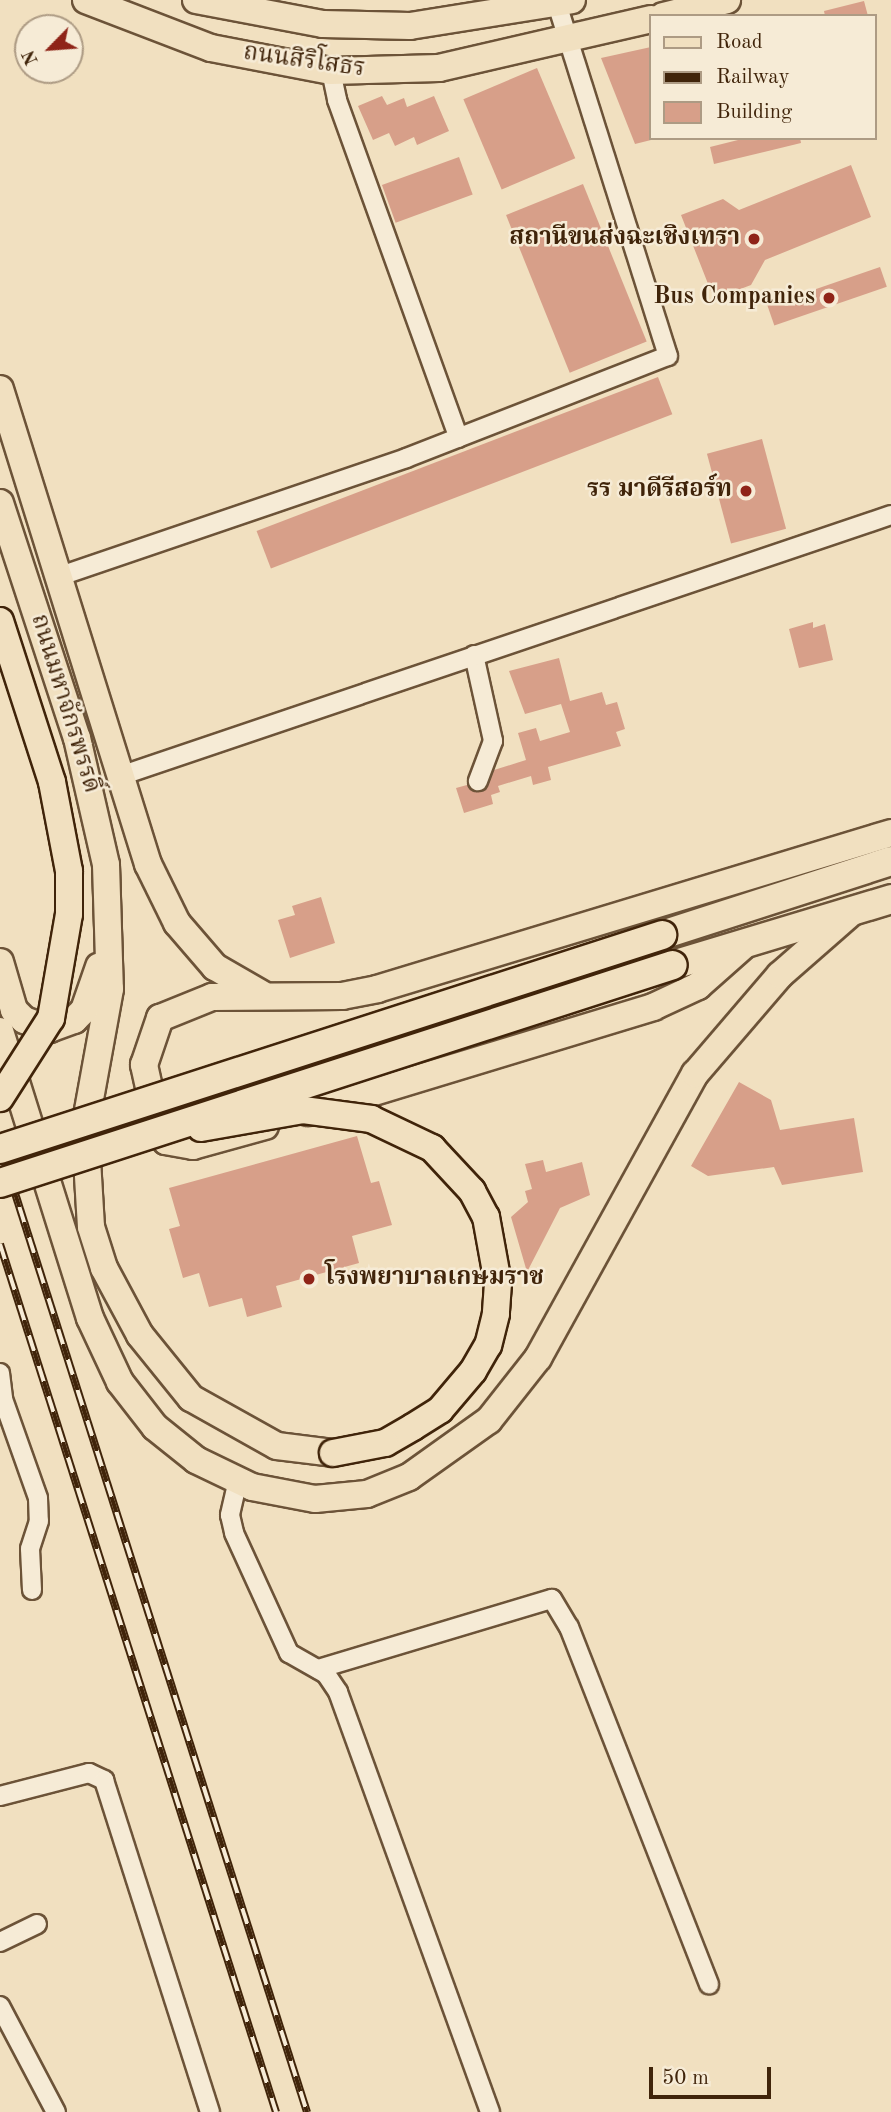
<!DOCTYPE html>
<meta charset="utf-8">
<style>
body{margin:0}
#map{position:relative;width:891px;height:2112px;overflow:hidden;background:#f1e0c0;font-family:"Old Standard TT","Noto Serif Thai",serif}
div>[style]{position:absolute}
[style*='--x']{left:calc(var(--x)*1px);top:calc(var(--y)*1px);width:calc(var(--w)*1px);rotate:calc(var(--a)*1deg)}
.building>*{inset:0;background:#d79f89;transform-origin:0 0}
.roads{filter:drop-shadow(2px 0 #6c5338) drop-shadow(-2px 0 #6c5338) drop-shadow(0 2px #6c5338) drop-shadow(0 -2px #6c5338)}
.minor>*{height:18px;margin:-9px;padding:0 9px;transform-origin:9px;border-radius:9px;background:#f6ebd6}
.primary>*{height:26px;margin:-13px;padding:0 13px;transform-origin:13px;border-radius:13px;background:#f1e0c0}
.trunk>*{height:28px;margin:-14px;padding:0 14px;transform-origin:14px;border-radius:14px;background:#f1e0c0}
.rail>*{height:8px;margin-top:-4px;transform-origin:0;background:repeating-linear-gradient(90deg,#f6ebd6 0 16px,#40240a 0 32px);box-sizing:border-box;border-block:2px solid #40240a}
.bridges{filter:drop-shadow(2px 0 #40240a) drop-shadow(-2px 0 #40240a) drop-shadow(0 2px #40240a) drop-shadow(0 -2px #40240a)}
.primary-bridge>*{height:26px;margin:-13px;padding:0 13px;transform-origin:13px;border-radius:13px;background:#f1e0c0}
.trunk-bridge>*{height:28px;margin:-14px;padding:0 14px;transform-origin:14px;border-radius:14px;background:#f1e0c0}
.dots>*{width:19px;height:19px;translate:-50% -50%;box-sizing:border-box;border:4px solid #f6ebd6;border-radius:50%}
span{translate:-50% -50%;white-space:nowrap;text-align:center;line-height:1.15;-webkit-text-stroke:5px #f6ebd6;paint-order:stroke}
.street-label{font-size:24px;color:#40240a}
.poi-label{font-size:24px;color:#40240a;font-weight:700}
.right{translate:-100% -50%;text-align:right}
.left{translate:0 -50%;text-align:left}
.legend{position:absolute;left:649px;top:14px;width:228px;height:126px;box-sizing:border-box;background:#f6ebd6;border:2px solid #ad9b84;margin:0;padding:9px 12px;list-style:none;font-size:21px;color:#40240a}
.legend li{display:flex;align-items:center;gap:14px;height:35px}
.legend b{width:35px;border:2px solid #ad9b84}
.north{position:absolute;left:14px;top:14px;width:70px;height:70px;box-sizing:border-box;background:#f6ebd6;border:2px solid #ad9b84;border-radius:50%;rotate:245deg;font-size:19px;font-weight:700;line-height:28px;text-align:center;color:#40240a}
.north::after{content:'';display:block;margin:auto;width:24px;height:32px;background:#8f2418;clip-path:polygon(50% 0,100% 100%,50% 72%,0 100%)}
.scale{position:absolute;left:649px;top:2067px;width:122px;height:32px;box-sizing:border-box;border:4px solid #40240a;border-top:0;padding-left:9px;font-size:21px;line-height:24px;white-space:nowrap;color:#40240a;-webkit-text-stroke:5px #f6ebd6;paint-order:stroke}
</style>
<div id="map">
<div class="building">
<div style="clip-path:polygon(864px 1px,868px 16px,825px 16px,824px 11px)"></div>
<div style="clip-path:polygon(651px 47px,651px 140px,635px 144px,601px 58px)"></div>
<div style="left:537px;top:68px;width:98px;height:80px;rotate:67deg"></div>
<div style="clip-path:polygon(382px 96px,387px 105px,404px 98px,407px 107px,434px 96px,449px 131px,417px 145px,414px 137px,395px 146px,389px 133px,373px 140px,358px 106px)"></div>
<div style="clip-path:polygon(746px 138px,800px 138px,801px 143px,714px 164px,710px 147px)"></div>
<div style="left:459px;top:157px;width:40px;height:82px;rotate:70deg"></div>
<div style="clip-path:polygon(851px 165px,871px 217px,765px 260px,751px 285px,714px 299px,681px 215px,723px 199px,739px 210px)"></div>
<div style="left:583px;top:184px;width:170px;height:83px;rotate:68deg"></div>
<div style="left:880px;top:267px;width:21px;height:119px;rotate:71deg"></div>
<div style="left:658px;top:377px;width:40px;height:430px;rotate:69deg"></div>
<div style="left:762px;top:439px;width:93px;height:57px;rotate:75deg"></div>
<div style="clip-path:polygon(813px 622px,813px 628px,825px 624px,833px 660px,799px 668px,789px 629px)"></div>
<div style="clip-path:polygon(559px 658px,570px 701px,602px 692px,606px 705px,617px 702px,625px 729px,616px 732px,621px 746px,548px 767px,551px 780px,533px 785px,531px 776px,498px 786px,500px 792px,491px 795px,493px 804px,464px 813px,456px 788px,467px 785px,481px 792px,494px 770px,526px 760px,518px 733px,536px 728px,540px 741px,570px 732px,561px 704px,525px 714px,509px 671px)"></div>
<div style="clip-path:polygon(321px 897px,335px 943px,290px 958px,278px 920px,295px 915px,292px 906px)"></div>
<div style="clip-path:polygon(739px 1082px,771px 1100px,780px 1130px,854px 1118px,863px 1172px,782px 1185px,774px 1167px,708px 1176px,691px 1166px)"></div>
<div style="clip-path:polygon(357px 1136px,371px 1183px,379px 1181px,392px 1225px,352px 1236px,359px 1263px,276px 1286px,282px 1307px,247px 1317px,242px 1298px,209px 1307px,199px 1273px,183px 1278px,169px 1229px,180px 1226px,169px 1188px)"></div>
<div style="clip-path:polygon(543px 1160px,546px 1172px,582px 1162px,590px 1195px,560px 1208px,527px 1272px,511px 1217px,528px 1202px,525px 1191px,532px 1189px,525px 1164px)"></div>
</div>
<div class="roads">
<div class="minor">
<div style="--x:331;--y:71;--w:30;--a:78"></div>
<div style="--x:337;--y:100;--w:359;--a:70.2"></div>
<div style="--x:57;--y:577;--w:369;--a:-18.8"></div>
<div style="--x:406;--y:458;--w:281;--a:-21.3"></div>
<div style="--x:668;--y:356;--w:369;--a:-107.5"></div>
<div style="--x:474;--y:655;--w:88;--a:77.5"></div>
<div style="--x:493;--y:741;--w:43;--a:110.6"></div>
<div style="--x:120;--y:776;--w:814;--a:-18.7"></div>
<div style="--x:0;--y:1373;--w:26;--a:83"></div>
<div style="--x:3;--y:1399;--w:105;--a:70.5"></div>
<div style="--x:38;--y:1498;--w:23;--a:88"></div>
<div style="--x:39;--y:1521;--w:29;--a:108"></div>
<div style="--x:30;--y:1549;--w:41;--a:87.2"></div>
<div style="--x:238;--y:1480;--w:36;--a:103"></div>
<div style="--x:230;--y:1515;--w:18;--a:77"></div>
<div style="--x:234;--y:1533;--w:132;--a:65.4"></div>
<div style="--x:289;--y:1653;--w:43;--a:29.6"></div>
<div style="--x:326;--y:1674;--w:22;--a:56"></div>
<div style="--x:338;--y:1692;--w:447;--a:70.1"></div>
<div style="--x:318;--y:1669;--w:244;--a:-16.7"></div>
<div style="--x:552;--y:1599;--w:33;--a:59"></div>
<div style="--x:569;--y:1627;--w:384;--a:68.6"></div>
<div style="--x:0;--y:1796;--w:92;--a:-14.5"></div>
<div style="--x:89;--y:1773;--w:17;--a:25"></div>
<div style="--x:104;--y:1780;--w:349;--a:72.3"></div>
<div style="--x:0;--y:1942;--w:41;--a:-25.9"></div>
<div style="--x:0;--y:2006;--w:120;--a:62.2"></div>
</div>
<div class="primary">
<div style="--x:86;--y:0;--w:134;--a:21"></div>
<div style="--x:211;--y:48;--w:122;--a:10.9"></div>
<div style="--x:331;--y:71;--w:108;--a:-1.6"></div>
<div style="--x:439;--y:68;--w:218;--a:-13"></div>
<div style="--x:196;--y:0;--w:129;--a:10.7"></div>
<div style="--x:323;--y:24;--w:87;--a:1.3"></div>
<div style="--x:410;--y:26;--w:164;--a:-9.1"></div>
<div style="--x:663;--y:16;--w:66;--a:-14"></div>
<div style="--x:0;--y:389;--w:498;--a:72.7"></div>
<div style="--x:148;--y:864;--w:66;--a:63.8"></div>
<div style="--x:177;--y:923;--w:58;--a:49.2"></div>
<div style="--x:215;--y:967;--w:54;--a:29.9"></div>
<div style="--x:0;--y:503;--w:247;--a:71.9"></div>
<div style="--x:77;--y:738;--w:130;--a:77.1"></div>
<div style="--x:106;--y:865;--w:124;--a:88.2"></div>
<div style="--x:110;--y:989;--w:139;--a:100.3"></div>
<div style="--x:85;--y:1126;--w:101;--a:86.6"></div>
<div style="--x:91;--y:1227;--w:43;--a:72.4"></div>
<div style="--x:104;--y:1268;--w:76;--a:61.8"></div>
<div style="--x:140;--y:1335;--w:81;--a:51"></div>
<div style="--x:191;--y:1398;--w:98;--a:29.2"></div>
<div style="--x:277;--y:1446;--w:56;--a:7.1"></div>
<div style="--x:0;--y:962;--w:50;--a:73.7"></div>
<div style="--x:14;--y:1010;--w:14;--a:45"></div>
<div style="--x:24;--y:1020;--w:27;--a:20"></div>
<div style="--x:49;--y:1029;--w:27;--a:-20"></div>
<div style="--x:74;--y:1020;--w:14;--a:-45"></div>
<div style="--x:84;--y:1010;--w:46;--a:-70.8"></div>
<div style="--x:0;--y:1031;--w:301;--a:72.6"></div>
<div style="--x:90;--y:1318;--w:71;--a:64.9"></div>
<div style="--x:120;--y:1382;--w:57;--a:52.1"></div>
<div style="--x:155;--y:1427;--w:53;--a:38.8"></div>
<div style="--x:196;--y:1460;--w:62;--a:25.7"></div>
<div style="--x:252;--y:1487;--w:64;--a:10.8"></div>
<div style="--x:315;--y:1499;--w:52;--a:-5.5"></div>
<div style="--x:367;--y:1494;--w:45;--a:-22"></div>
<div style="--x:409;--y:1477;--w:98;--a:-35.5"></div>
<div style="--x:489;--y:1420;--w:79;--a:-51.7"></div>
<div style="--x:538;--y:1358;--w:325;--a:-61.1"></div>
<div style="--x:695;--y:1074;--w:130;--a:-49.4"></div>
<div style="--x:780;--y:975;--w:97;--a:-41.2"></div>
<div style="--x:308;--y:1112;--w:361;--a:-16.9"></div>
<div style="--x:653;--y:1007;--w:50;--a:-25"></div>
<div style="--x:698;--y:986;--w:60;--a:-41.6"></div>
<div style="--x:265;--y:1126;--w:75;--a:164.5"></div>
<div style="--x:193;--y:1146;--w:27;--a:-170"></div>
<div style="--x:166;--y:1141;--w:15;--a:-122"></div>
<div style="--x:158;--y:1128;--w:65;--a:-102.5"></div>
<div style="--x:144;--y:1065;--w:50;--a:-71.2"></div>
<div style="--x:160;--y:1018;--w:56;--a:-22"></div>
<div style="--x:212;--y:997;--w:130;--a:-0.4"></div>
<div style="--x:342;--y:996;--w:36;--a:-11"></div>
<div style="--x:377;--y:989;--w:537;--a:-16.88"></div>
</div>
<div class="trunk">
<div style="--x:662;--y:935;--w:241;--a:-17.9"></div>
<div style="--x:673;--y:965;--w:228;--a:-16.8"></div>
</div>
</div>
<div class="rail">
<div style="--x:0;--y:1146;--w:1014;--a:72.37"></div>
<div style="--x:0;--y:1244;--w:911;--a:72.36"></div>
</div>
<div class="bridges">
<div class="primary-bridge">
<div style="--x:0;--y:621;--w:169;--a:72.1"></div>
<div style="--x:52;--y:782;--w:91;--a:79.2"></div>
<div style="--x:69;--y:871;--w:43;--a:90"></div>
<div style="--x:69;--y:914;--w:106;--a:99.8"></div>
<div style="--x:51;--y:1018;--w:95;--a:122.5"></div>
<div style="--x:201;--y:1128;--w:104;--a:-10"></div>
<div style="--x:303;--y:1110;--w:69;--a:7.5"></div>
<div style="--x:371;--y:1119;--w:68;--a:25.4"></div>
<div style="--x:432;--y:1148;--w:59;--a:47.1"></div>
<div style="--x:472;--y:1191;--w:30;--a:62"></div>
<div style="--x:486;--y:1217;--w:67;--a:79.7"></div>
<div style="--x:498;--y:1283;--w:31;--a:94"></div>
<div style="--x:496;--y:1314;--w:32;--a:104"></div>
<div style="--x:488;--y:1345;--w:30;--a:120"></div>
<div style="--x:473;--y:1371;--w:51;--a:130.2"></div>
<div style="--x:440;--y:1410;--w:32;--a:148"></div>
<div style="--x:413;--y:1427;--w:32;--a:150"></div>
<div style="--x:385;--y:1443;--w:53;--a:169.1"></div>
</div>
<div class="trunk-bridge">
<div style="--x:0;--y:1149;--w:696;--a:-17.91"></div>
<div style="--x:0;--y:1183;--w:707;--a:-17.95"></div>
</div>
</div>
<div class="dots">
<div style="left:754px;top:239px;background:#8f2418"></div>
<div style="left:829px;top:298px;background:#8f2418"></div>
<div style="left:746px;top:491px;background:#8f2418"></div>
<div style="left:309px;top:1279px;background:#8f2418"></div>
</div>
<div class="street-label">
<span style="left:304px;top:62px;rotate:8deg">ถนนสิริโสธร</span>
<span style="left:64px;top:704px;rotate:73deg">ถนนมหาจักรพรรดิ์</span>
</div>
<div class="poi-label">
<span class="right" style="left:740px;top:239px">สถานีขนส่งฉะเชิงเทรา</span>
<span class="right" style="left:815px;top:298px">Bus Companies</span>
<span class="right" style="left:732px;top:491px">รร มาดีรีสอร์ท</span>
<span class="left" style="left:325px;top:1279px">โรงพยาบาลเกษมราช</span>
</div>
<ul class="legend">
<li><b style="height:9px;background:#f1e0c0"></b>Road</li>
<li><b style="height:9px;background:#40240a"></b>Railway</li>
<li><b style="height:19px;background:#d79f89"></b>Building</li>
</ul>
<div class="north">N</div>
<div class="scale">50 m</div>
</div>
